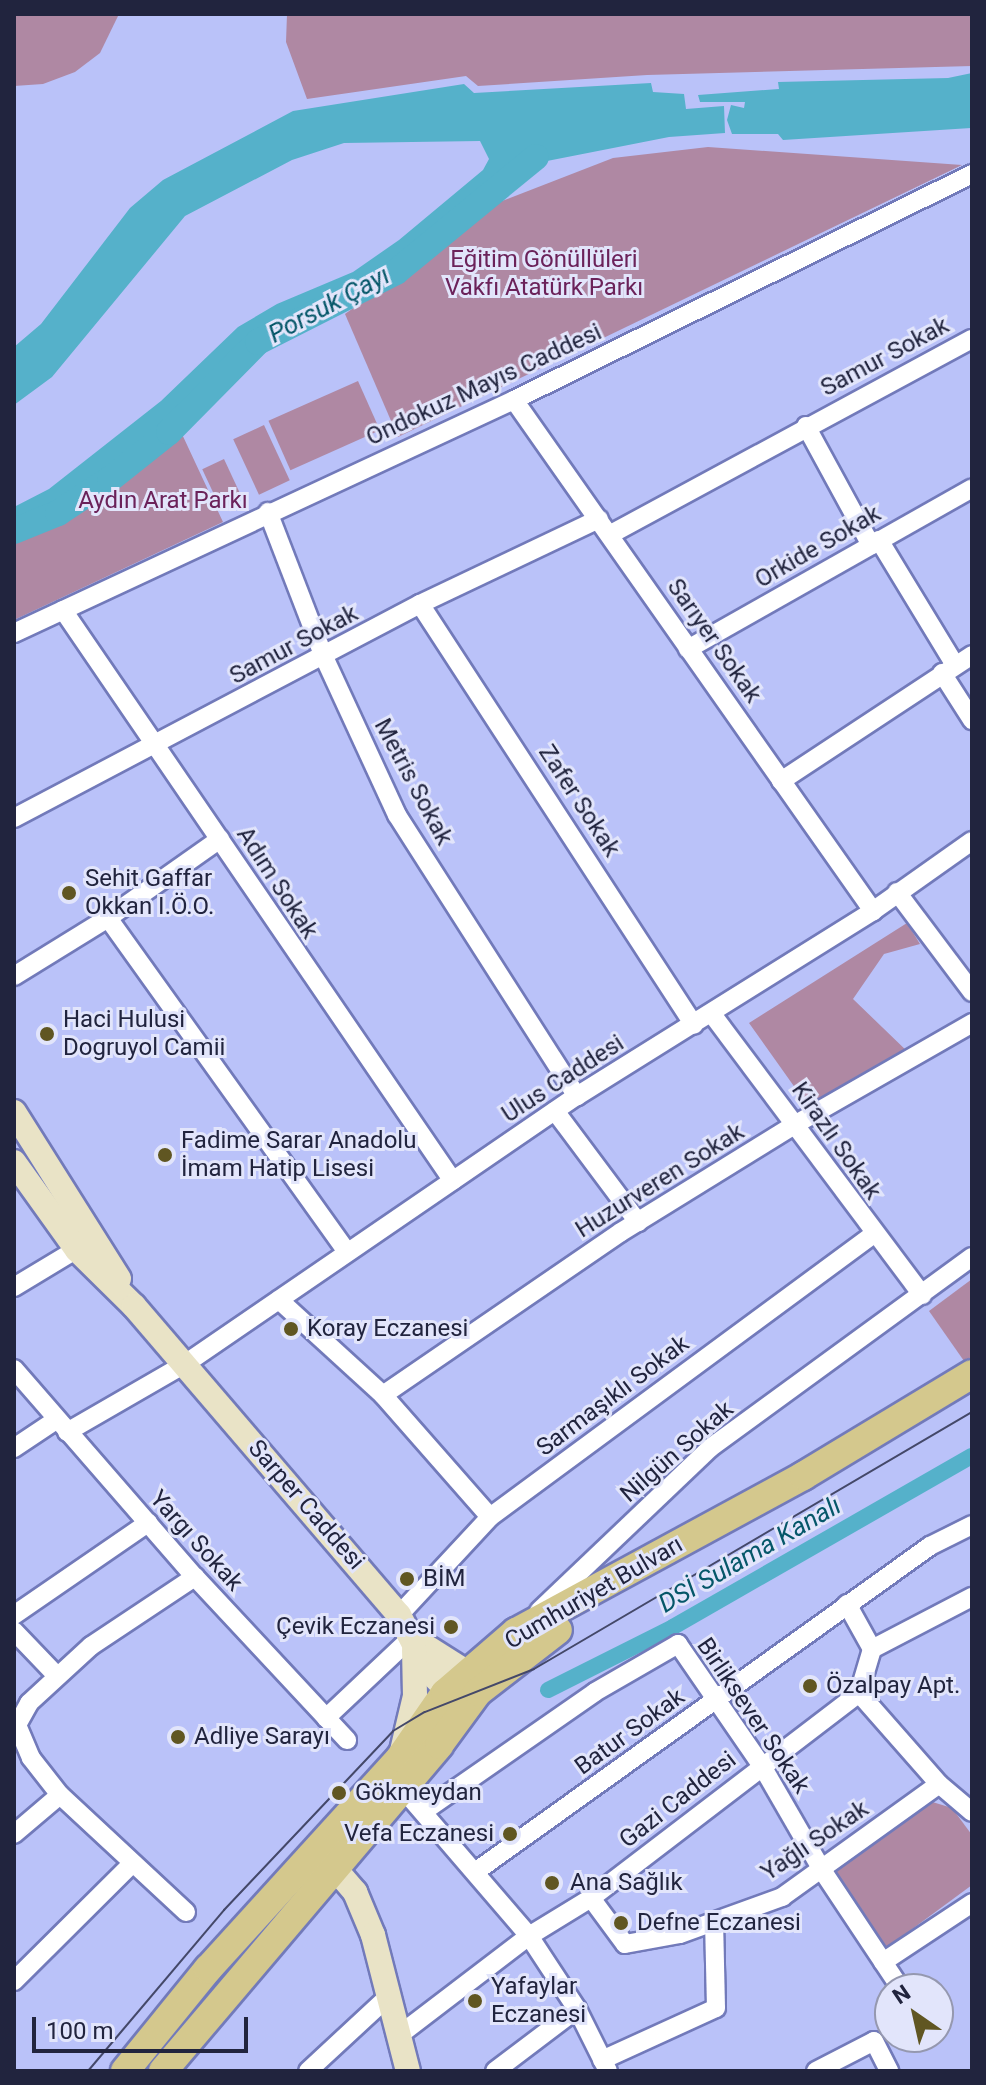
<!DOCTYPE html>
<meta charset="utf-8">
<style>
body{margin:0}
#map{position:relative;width:986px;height:2085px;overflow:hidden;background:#bac2f9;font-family:Roboto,sans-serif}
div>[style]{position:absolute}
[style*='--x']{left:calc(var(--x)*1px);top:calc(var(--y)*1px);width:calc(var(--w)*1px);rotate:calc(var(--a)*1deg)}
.green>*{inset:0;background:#af88a3;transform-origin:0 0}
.water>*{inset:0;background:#55b1ca}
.canal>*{height:16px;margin:-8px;padding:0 8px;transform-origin:8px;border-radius:8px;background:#55b1ca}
.river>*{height:26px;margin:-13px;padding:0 13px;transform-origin:13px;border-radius:13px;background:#55b1ca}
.roads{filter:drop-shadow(2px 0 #727aba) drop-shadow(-2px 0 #727aba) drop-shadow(0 2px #727aba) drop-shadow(0 -2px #727aba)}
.minor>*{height:18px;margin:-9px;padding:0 9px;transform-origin:9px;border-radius:9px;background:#fff}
.secondary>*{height:24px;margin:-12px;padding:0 12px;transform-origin:12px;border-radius:12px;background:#e9e3c6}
.primary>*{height:28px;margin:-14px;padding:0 14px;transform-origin:14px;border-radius:14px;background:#d4c88d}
.tram>*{height:2px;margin:-1px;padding:0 1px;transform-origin:1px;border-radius:1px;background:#444869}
.dots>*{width:22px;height:22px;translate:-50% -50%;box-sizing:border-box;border:4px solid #e2e5fb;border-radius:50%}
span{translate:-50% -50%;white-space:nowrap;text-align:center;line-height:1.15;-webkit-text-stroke:6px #e2e5fb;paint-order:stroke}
.park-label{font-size:24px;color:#6b225a}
.street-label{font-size:24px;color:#21243e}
.poi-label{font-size:24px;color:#21243e}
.left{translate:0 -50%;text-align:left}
.right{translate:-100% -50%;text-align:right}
.water-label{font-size:26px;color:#055769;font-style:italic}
.frame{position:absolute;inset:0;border:16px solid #21243e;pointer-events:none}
.north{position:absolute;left:874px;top:1973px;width:80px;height:80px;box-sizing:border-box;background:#e2e5fb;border:2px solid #9598af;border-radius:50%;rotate:326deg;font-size:22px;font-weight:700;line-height:32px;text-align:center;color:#21243e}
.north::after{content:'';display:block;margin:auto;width:28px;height:36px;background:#605622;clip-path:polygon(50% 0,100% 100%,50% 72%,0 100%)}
.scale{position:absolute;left:32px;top:2017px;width:216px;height:36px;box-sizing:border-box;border:4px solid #21243e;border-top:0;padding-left:10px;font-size:24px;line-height:28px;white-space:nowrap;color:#21243e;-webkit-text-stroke:6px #e2e5fb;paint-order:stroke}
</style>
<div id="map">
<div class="green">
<div style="clip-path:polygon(14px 14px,119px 14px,100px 53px,75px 72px,43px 84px,14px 86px)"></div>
<div style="clip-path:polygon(287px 14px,972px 14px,972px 66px,647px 75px,478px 86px,466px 76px,307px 99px,286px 42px)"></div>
<div style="clip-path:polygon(708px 147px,962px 165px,398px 437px,345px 314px,502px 201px,613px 158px)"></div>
<div style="left:358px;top:381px;width:54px;height:98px;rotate:66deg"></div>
<div style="left:264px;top:425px;width:61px;height:34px;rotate:65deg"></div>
<div style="clip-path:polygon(181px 432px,223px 522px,14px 620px,14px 538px,87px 503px)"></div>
<div style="left:224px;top:459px;width:44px;height:24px;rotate:65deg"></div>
<div style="clip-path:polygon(907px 923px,920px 944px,884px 954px,853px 999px,911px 1055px,808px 1106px,749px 1023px)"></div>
<div style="clip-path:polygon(972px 1279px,972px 1357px,964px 1361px,929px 1311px)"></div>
<div style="clip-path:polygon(926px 1800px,952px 1808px,972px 1835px,972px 1885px,881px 1952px,829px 1872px)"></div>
</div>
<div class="water">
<div style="clip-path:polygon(972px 73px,971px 128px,783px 140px,778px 134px,732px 134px,727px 120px,731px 105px,744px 108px,745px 102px,700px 102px,698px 95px,779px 89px,778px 82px,948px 78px)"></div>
<div style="clip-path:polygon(651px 83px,653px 92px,684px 94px,686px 109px,724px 106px,725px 133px,669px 137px,547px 161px,490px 190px,446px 223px,413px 257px,367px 286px,263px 330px,225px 358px,175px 413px,67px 498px,14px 525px,14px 507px,49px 489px,161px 401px,238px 327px,277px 304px,353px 272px,399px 240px,483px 170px,489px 159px,480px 141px,344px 143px,292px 160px,185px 216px,52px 377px,14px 405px,14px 347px,41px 324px,130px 208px,163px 180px,293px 111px,464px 84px,474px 93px)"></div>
</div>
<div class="canal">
<div style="--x:548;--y:1690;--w:140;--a:-26.7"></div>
<div style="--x:673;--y:1627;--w:344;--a:-29.8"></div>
</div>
<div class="river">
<div style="--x:14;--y:531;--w:48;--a:-22.2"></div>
<div style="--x:58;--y:513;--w:62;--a:-33.2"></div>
<div style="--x:110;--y:479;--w:75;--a:-38.5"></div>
<div style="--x:169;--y:432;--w:127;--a:-45.3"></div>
<div style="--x:258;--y:342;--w:155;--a:-26.9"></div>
<div style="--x:396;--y:272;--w:181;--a:-39.4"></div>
</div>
<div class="roads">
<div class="minor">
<div style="--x:514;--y:400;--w:625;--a:54.91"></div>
<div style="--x:806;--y:426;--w:136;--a:61.4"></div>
<div style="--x:268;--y:512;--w:155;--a:68.9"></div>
<div style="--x:324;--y:657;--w:174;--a:65.2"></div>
<div style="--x:397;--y:815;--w:334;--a:57.4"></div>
<div style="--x:611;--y:534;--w:410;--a:-28.4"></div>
<div style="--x:879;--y:540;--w:146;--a:58.7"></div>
<div style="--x:420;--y:604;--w:502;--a:56.94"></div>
<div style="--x:63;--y:610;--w:691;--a:55.67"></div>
<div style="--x:14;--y:633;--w:552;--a:-24.99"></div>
<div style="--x:514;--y:400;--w:511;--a:-26.26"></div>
<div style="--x:688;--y:649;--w:326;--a:-29.5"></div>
<div style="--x:942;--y:673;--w:56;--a:57.4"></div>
<div style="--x:781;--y:781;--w:229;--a:-33.4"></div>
<div style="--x:14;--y:818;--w:459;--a:-27.8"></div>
<div style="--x:420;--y:604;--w:198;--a:-25.4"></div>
<div style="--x:897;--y:892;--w:125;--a:53.1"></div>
<div style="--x:108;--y:918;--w:411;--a:54.4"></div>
<div style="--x:14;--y:976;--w:110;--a:-31.7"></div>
<div style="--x:108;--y:918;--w:137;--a:-35.2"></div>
<div style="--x:712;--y:1014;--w:351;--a:53.2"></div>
<div style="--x:555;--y:1111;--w:139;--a:53.2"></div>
<div style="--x:14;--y:1287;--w:85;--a:-31.1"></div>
<div style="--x:279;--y:1300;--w:141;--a:42.4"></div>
<div style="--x:383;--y:1395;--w:162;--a:48.7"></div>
<div style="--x:14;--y:1369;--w:276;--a:49"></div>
<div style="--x:195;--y:1577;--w:223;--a:47"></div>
<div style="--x:383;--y:1395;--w:288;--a:-34.4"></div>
<div style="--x:621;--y:1232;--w:206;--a:-31.7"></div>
<div style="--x:796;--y:1124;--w:203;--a:-29.8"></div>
<div style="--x:67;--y:1432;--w:136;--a:-30"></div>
<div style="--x:185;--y:1364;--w:475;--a:-34.4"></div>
<div style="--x:577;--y:1096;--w:349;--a:-32"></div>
<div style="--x:873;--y:911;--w:121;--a:-35.3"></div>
<div style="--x:14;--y:1448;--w:50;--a:-33.7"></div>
<div style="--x:847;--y:1604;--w:51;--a:60.9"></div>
<div style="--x:539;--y:1611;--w:236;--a:-43.6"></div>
<div style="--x:710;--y:1448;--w:324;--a:-36.1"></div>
<div style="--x:14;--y:1615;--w:163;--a:-34.5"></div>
<div style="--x:399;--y:1615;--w:134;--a:-47.1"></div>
<div style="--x:490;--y:1517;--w:475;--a:-36.4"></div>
<div style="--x:14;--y:1631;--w:62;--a:46.3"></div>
<div style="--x:859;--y:1693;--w:121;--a:48.7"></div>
<div style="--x:939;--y:1784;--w:43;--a:40.3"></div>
<div style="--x:326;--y:1718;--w:118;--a:-43.3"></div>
<div style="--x:401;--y:1787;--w:196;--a:49.3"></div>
<div style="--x:529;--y:1936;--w:87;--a:56.7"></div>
<div style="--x:577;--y:2009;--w:69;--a:63.4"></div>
<div style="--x:424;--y:1811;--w:208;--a:-34.8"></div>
<div style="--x:595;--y:1692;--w:96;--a:-30"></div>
<div style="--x:678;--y:1644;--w:148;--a:55.5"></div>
<div style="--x:762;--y:1766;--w:120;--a:60"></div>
<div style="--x:822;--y:1870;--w:143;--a:56.4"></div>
<div style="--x:14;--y:1834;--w:60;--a:-40.3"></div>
<div style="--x:475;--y:1872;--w:560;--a:-35.62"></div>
<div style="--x:930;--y:1546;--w:47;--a:-26.6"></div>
<div style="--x:591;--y:1898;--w:57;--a:53.5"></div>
<div style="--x:625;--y:1944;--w:56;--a:-10.3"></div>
<div style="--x:680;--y:1934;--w:109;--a:-19.9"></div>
<div style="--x:782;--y:1897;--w:193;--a:-35.7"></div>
<div style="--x:186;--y:1912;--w:172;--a:-137.1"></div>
<div style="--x:60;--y:1795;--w:47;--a:-128.1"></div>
<div style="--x:31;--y:1758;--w:36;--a:-113"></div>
<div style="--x:17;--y:1725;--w:25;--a:-61"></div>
<div style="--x:29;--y:1703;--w:84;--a:-42.6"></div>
<div style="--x:91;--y:1646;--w:125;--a:-33.6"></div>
<div style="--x:883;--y:1962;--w:107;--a:-33.5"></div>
<div style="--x:14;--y:1981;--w:165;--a:-44.8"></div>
<div style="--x:398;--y:2036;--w:165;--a:-37.4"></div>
<div style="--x:529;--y:1936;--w:73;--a:-31.5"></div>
<div style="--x:591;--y:1898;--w:337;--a:-37.4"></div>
<div style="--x:859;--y:1693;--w:46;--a:-73.5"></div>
<div style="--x:872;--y:1649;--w:113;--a:-27.5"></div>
<div style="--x:602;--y:2060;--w:125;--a:-24.5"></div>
<div style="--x:716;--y:2008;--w:87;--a:-91.3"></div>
<div style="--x:308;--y:2071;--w:109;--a:-42.8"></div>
<div style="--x:495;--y:2071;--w:103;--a:-37.1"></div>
<div style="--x:816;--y:2071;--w:65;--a:-27.3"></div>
<div style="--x:874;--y:2041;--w:34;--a:63"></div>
</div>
<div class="secondary">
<div style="--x:14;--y:1112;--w:197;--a:57.8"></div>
<div style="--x:14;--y:1162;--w:108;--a:54.4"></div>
<div style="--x:77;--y:1250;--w:80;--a:44.5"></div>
<div style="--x:134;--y:1306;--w:407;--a:49.4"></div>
<div style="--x:399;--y:1615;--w:59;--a:63"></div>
<div style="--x:426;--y:1668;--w:48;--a:46.7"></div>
<div style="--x:414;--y:1639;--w:64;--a:32.2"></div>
<div style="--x:468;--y:1673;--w:18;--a:63"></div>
<div style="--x:401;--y:1755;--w:61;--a:-76.7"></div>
<div style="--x:415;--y:1696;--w:46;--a:-91.2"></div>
<div style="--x:324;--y:1856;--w:48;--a:49.3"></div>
<div style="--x:355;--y:1892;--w:47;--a:67.3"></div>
<div style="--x:373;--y:1935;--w:140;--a:75.6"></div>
</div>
<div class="primary">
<div style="--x:125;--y:2071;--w:132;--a:-50.9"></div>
<div style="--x:208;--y:1969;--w:285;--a:-47.7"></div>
<div style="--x:400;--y:1758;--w:79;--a:-55.3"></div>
<div style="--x:445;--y:1693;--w:94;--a:-40.7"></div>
<div style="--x:516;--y:1632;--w:327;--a:-28.5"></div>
<div style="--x:803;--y:1476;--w:197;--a:-31.1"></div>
<div style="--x:163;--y:2071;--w:427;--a:-49.7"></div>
<div style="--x:439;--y:1745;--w:66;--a:-53.7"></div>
<div style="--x:478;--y:1692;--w:101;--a:-37.8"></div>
</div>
</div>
<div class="tram">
<div style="--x:88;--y:2071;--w:211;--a:-49.8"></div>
<div style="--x:224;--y:1910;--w:246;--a:-46.6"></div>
<div style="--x:393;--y:1731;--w:37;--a:-31"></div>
<div style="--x:425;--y:1712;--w:117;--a:-21.5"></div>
<div style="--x:534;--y:1669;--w:508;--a:-30.4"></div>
</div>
<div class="dots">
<div style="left:69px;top:893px;background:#605622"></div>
<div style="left:47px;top:1034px;background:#605622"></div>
<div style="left:165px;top:1155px;background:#605622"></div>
<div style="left:291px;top:1329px;background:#605622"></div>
<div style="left:407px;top:1579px;background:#605622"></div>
<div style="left:451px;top:1627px;background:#605622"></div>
<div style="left:810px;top:1686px;background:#605622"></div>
<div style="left:178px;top:1737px;background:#605622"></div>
<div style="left:339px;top:1793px;background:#605622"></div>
<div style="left:510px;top:1834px;background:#605622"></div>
<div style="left:552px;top:1883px;background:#605622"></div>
<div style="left:621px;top:1923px;background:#605622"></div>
<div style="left:475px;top:2001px;background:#605622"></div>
</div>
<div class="park-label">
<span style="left:544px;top:274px">Eğitim Gönüllüleri<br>Vakfı Atatürk Parkı</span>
<span style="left:163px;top:501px">Aydın Arat Parkı</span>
</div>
<div class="street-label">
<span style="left:885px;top:357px;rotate:-28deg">Samur Sokak</span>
<span style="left:484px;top:385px;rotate:-25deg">Ondokuz Mayıs Caddesi</span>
<span style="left:818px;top:547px;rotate:-30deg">Orkide Sokak</span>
<span style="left:714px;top:641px;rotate:55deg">Sarıyer Sokak</span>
<span style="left:294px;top:645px;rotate:-28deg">Samur Sokak</span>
<span style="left:413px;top:782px;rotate:62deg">Metris Sokak</span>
<span style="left:579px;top:801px;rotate:57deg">Zafer Sokak</span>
<span style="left:277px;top:883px;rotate:57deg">Adım Sokak</span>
<span style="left:563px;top:1079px;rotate:-33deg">Ulus Caddesi</span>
<span style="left:836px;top:1141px;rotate:55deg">Kirazlı Sokak</span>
<span style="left:660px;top:1181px;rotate:-32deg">Huzurveren Sokak</span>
<span style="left:613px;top:1396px;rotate:-37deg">Sarmaşıklı Sokak</span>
<span style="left:677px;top:1452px;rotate:-41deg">Nilgün Sokak</span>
<span style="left:306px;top:1505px;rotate:49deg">Sarper Caddesi</span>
<span style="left:196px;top:1541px;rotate:48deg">Yargı Sokak</span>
<span style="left:594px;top:1593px;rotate:-30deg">Cumhuriyet Bulvarı</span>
<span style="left:753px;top:1716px;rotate:56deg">Birliksever Sokak</span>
<span style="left:630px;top:1732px;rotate:-36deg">Batur Sokak</span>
<span style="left:678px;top:1800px;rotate:-38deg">Gazi Caddesi</span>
<span style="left:815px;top:1841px;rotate:-34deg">Yağlı Sokak</span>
</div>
<div class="poi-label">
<span class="left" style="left:85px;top:893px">Sehit Gaffar<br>Okkan I.Ö.O.</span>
<span class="left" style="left:63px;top:1034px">Haci Hulusi<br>Dogruyol Camii</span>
<span class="left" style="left:181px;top:1155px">Fadime Sarar Anadolu<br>İmam Hatip Lisesi</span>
<span class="left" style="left:307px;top:1329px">Koray Eczanesi</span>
<span class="left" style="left:423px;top:1579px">BİM</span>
<span class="right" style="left:435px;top:1627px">Çevik Eczanesi</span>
<span class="left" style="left:826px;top:1686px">Özalpay Apt.</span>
<span class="left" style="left:194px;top:1737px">Adliye Sarayı</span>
<span class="left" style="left:355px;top:1793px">Gökmeydan</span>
<span class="right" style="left:494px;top:1834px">Vefa Eczanesi</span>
<span class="left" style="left:570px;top:1883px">Ana Sağlık</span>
<span class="left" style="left:637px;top:1923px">Defne Eczanesi</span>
<span class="left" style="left:491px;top:2001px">Yafaylar<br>Eczanesi</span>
</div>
<div class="water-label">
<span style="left:329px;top:305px;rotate:-28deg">Porsuk Çayı</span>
<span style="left:750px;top:1555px;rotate:-30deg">DSİ Sulama Kanalı</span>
</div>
<div class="frame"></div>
<div class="north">N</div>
<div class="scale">100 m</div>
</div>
